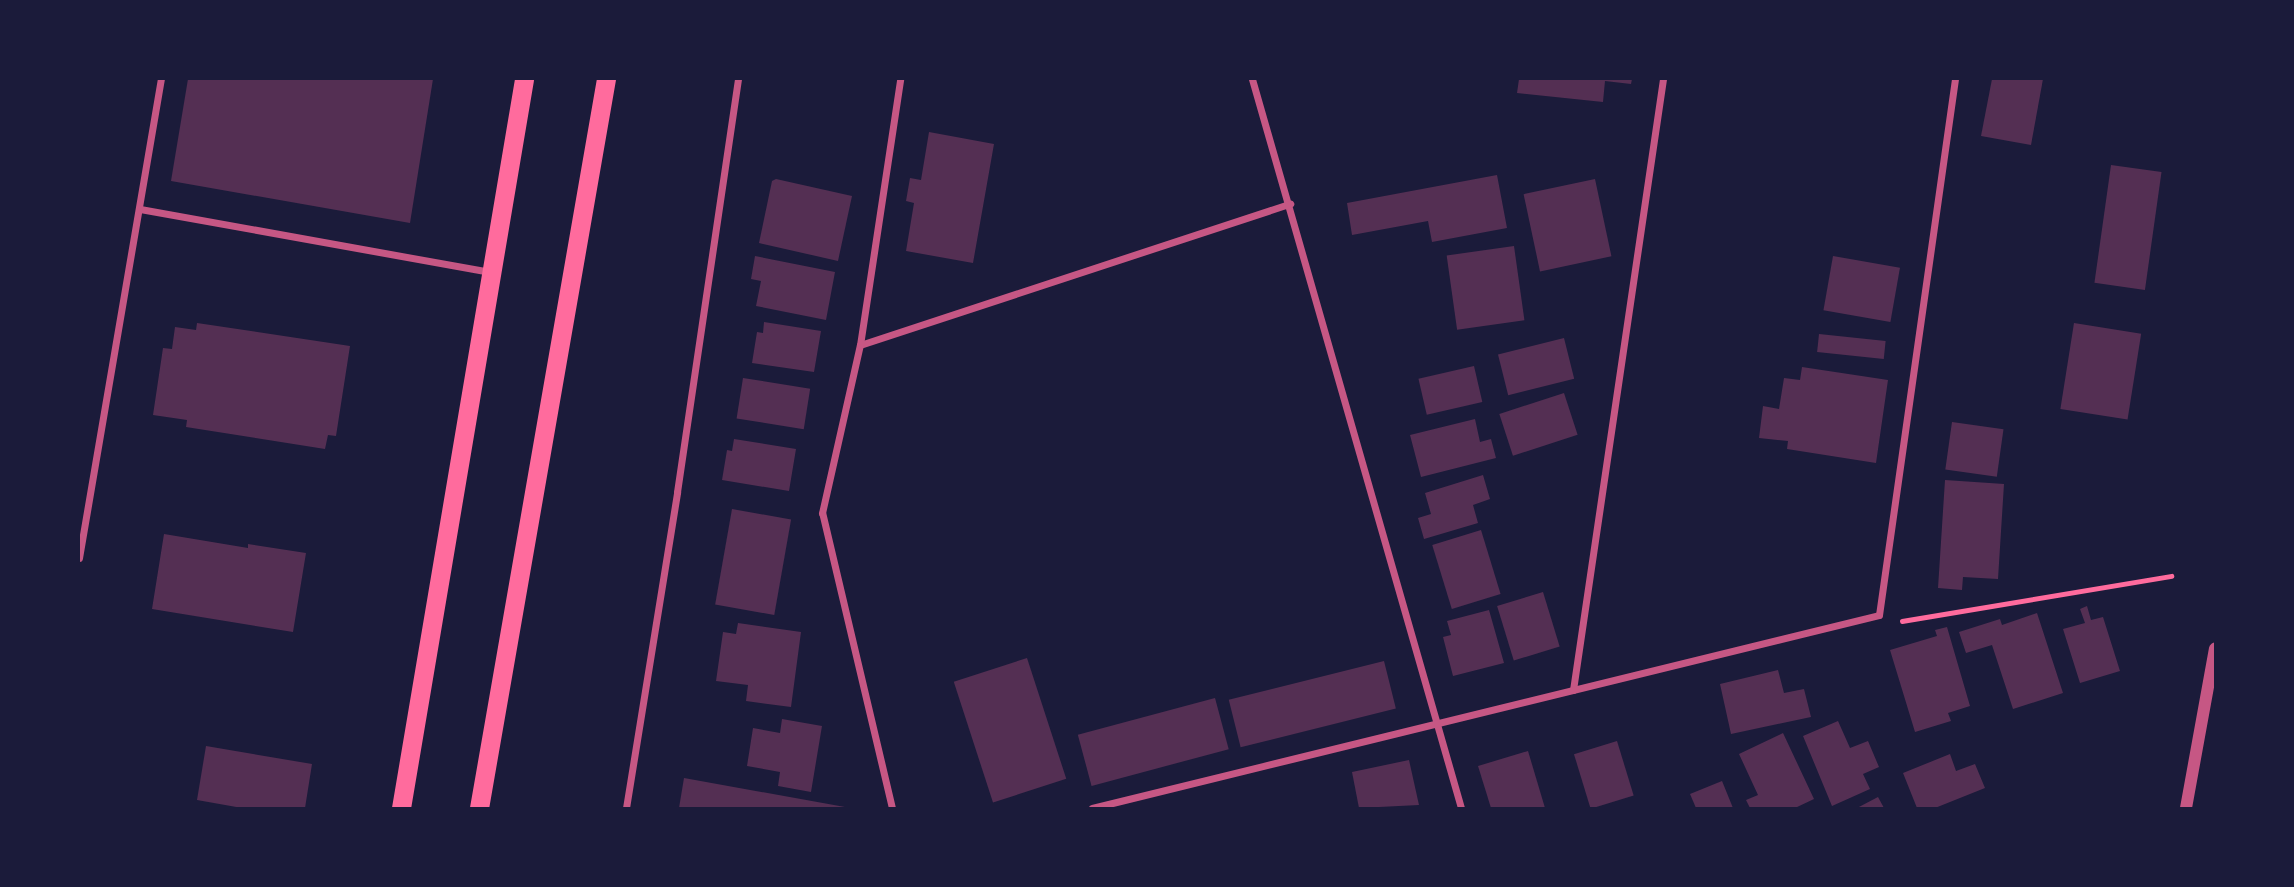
<!DOCTYPE html>
<style>
body{margin:0}
#map{position:relative;width:2294px;height:887px;overflow:hidden;background:#1b1b3a;font-family:"Archivo Narrow",sans-serif}
div>[style]{position:absolute}
[style*='--x']{left:calc(var(--x)*1px);top:calc(var(--y)*1px);width:calc(var(--w)*1px);rotate:calc(var(--a)*1deg)}
.building>*{inset:0;background:#542f53;transform-origin:0 0}
.path>*{height:4.5px;margin:-2.25px;padding:0 2.25px;transform-origin:2.25px;border-radius:2.25px;background:#ff6b9d}
.minor>*{height:7px;margin:-3.5px;padding:0 3.5px;transform-origin:3.5px;border-radius:3.5px;background:#c65784}
.tertiary>*{height:12px;margin:-6px;padding:0 6px;transform-origin:6px;border-radius:6px;background:#c65784}
.trunk>*{height:19px;margin:-9.5px;padding:0 9.5px;transform-origin:9.5px;border-radius:9.5px;background:#ff6b9d}
span{translate:-50% -50%;white-space:nowrap;text-align:center;line-height:1.15;-webkit-text-stroke:7px #1b1b3a;paint-order:stroke}
.frame{position:absolute;inset:0;border:80px solid #1b1b3a;pointer-events:none}
</style>
<div id="map">
<div class="building">
<div style="clip-path:polygon(188px 79px,433px 79px,410px 223px,171px 181px)"></div>
<div style="clip-path:polygon(1519px 79px,1632px 79px,1631px 84px,1605px 81px,1603px 102px,1517px 93px)"></div>
<div style="clip-path:polygon(1992px 79px,2043px 79px,2031px 145px,1981px 136px)"></div>
<div style="clip-path:polygon(929px 132px,994px 144px,973px 263px,906px 251px,914px 203px,906px 201px,910px 178px,921px 180px)"></div>
<div style="left:2111px;top:165px;width:51px;height:119px;rotate:8deg"></div>
<div style="clip-path:polygon(1497px 175px,1507px 228px,1432px 242px,1428px 221px,1352px 235px,1347px 203px)"></div>
<div style="clip-path:polygon(776px 179px,852px 196px,838px 261px,759px 243px,772px 181px)"></div>
<div style="left:1595px;top:179px;width:79px;height:73px;rotate:78deg"></div>
<div style="left:1514px;top:246px;width:75px;height:68px;rotate:82deg"></div>
<div style="clip-path:polygon(755px 256px,835px 272px,826px 320px,756px 306px,761px 281px,751px 279px)"></div>
<div style="left:1833px;top:256px;width:68px;height:55px;rotate:10deg"></div>
<div style="clip-path:polygon(764px 322px,821px 331px,814px 372px,752px 363px,757px 332px,763px 333px)"></div>
<div style="clip-path:polygon(197px 323px,350px 346px,336px 436px,328px 435px,325px 449px,186px 427px,187px 420px,153px 415px,163px 348px,172px 349px,175px 327px,196px 330px)"></div>
<div style="left:2074px;top:323px;width:68px;height:87px;rotate:9deg"></div>
<div style="left:1819px;top:334px;width:67px;height:18px;rotate:6deg"></div>
<div style="left:1564px;top:338px;width:42px;height:68px;rotate:76deg"></div>
<div style="left:1474px;top:366px;width:37px;height:57px;rotate:77deg"></div>
<div style="clip-path:polygon(1802px 367px,1888px 380px,1876px 463px,1787px 449px,1788px 441px,1759px 438px,1763px 406px,1779px 409px,1784px 378px,1800px 380px)"></div>
<div style="left:743px;top:378px;width:68px;height:41px;rotate:9deg"></div>
<div style="left:1564px;top:393px;width:44px;height:68px;rotate:72deg"></div>
<div style="clip-path:polygon(1475px 419px,1480px 442px,1491px 439px,1496px 458px,1421px 477px,1410px 435px)"></div>
<div style="left:1952px;top:422px;width:52px;height:48px;rotate:8deg"></div>
<div style="clip-path:polygon(734px 439px,796px 449px,789px 491px,722px 480px,727px 450px,732px 451px)"></div>
<div style="clip-path:polygon(1483px 475px,1490px 499px,1473px 505px,1478px 523px,1424px 539px,1418px 518px,1431px 514px,1425px 493px)"></div>
<div style="clip-path:polygon(1945px 480px,2004px 484px,1998px 579px,1963px 577px,1962px 590px,1938px 588px)"></div>
<div style="left:732px;top:509px;width:60px;height:97px;rotate:10deg"></div>
<div style="left:1481px;top:530px;width:67px;height:51px;rotate:73deg"></div>
<div style="clip-path:polygon(164px 534px,248px 548px,248px 544px,306px 553px,293px 632px,152px 609px)"></div>
<div style="left:1543px;top:592px;width:57px;height:48px;rotate:73deg"></div>
<div style="clip-path:polygon(2087px 606px,2091px 620px,2103px 617px,2120px 671px,2080px 683px,2063px 629px,2085px 623px,2080px 609px)"></div>
<div style="clip-path:polygon(1489px 610px,1504px 663px,1453px 676px,1443px 637px,1451px 635px,1447px 621px)"></div>
<div style="clip-path:polygon(2037px 613px,2063px 693px,2013px 709px,1992px 645px,1966px 653px,1959px 632px,2000px 619px,2002px 625px)"></div>
<div style="clip-path:polygon(738px 623px,801px 632px,791px 707px,746px 701px,748px 685px,716px 681px,723px 632px,736px 634px)"></div>
<div style="clip-path:polygon(1947px 627px,1970px 706px,1948px 713px,1951px 721px,1915px 732px,1890px 650px,1937px 636px,1935px 630px)"></div>
<div style="left:1027px;top:658px;width:127px;height:77px;rotate:72deg"></div>
<div style="left:1384px;top:661px;width:49px;height:160px;rotate:76deg"></div>
<div style="clip-path:polygon(1778px 670px,1784px 693px,1804px 689px,1811px 717px,1731px 734px,1720px 684px)"></div>
<div style="left:1215px;top:698px;width:53px;height:142px;rotate:75deg"></div>
<div style="clip-path:polygon(782px 719px,822px 726px,811px 792px,778px 786px,780px 772px,747px 766px,753px 728px,780px 733px)"></div>
<div style="clip-path:polygon(1838px 721px,1850px 748px,1868px 741px,1879px 767px,1863px 774px,1870px 789px,1832px 806px,1803px 736px)"></div>
<div style="clip-path:polygon(1783px 733px,1814px 799px,1795px 808px,1750px 808px,1746px 800px,1758px 795px,1739px 754px)"></div>
<div style="left:1617px;top:741px;width:57px;height:45px;rotate:73deg"></div>
<div style="clip-path:polygon(206px 746px,312px 764px,305px 808px,242px 808px,197px 800px)"></div>
<div style="clip-path:polygon(1528px 751px,1545px 808px,1491px 808px,1478px 766px)"></div>
<div style="clip-path:polygon(1950px 754px,1956px 771px,1975px 764px,1985px 788px,1935px 808px,1917px 808px,1903px 773px)"></div>
<div style="clip-path:polygon(1409px 760px,1419px 805px,1359px 808px,1352px 772px)"></div>
<div style="clip-path:polygon(684px 778px,845px 807px,845px 808px,679px 808px)"></div>
<div style="clip-path:polygon(1722px 781px,1733px 808px,1696px 808px,1690px 794px)"></div>
<div style="clip-path:polygon(1878px 797px,1884px 808px,1857px 808px)"></div>
</div>
<div class="path">
<div style="--x:1902;--y:621;--w:273;--a:-9.5"></div>
</div>
<div class="minor">
<div style="--x:1252;--y:79;--w:758;--a:74"></div>
<div style="--x:140;--y:209;--w:356;--a:10.2"></div>
<div style="--x:860;--y:345;--w:453;--a:-18.2"></div>
<div style="--x:79;--y:558;--w:486;--a:-80.3"></div>
<div style="--x:1573;--y:690;--w:618;--a:-81.62"></div>
<div style="--x:626;--y:808;--w:320;--a:-80.8"></div>
<div style="--x:677;--y:492;--w:417;--a:-81.6"></div>
<div style="--x:892;--y:808;--w:303;--a:-103.3"></div>
<div style="--x:822;--y:513;--w:172;--a:-77.3"></div>
<div style="--x:860;--y:345;--w:269;--a:-81.4"></div>
<div style="--x:1092;--y:808;--w:810;--a:-13.78"></div>
<div style="--x:1879;--y:615;--w:541;--a:-81.93"></div>
</div>
<div class="tertiary">
<div style="--x:2186;--y:808;--w:162;--a:-79.7"></div>
</div>
<div class="trunk">
<div style="--x:401;--y:808;--w:739;--a:-80.42"></div>
<div style="--x:479;--y:808;--w:740;--a:-80.12"></div>
</div>
<div class="frame"></div>
</div>
